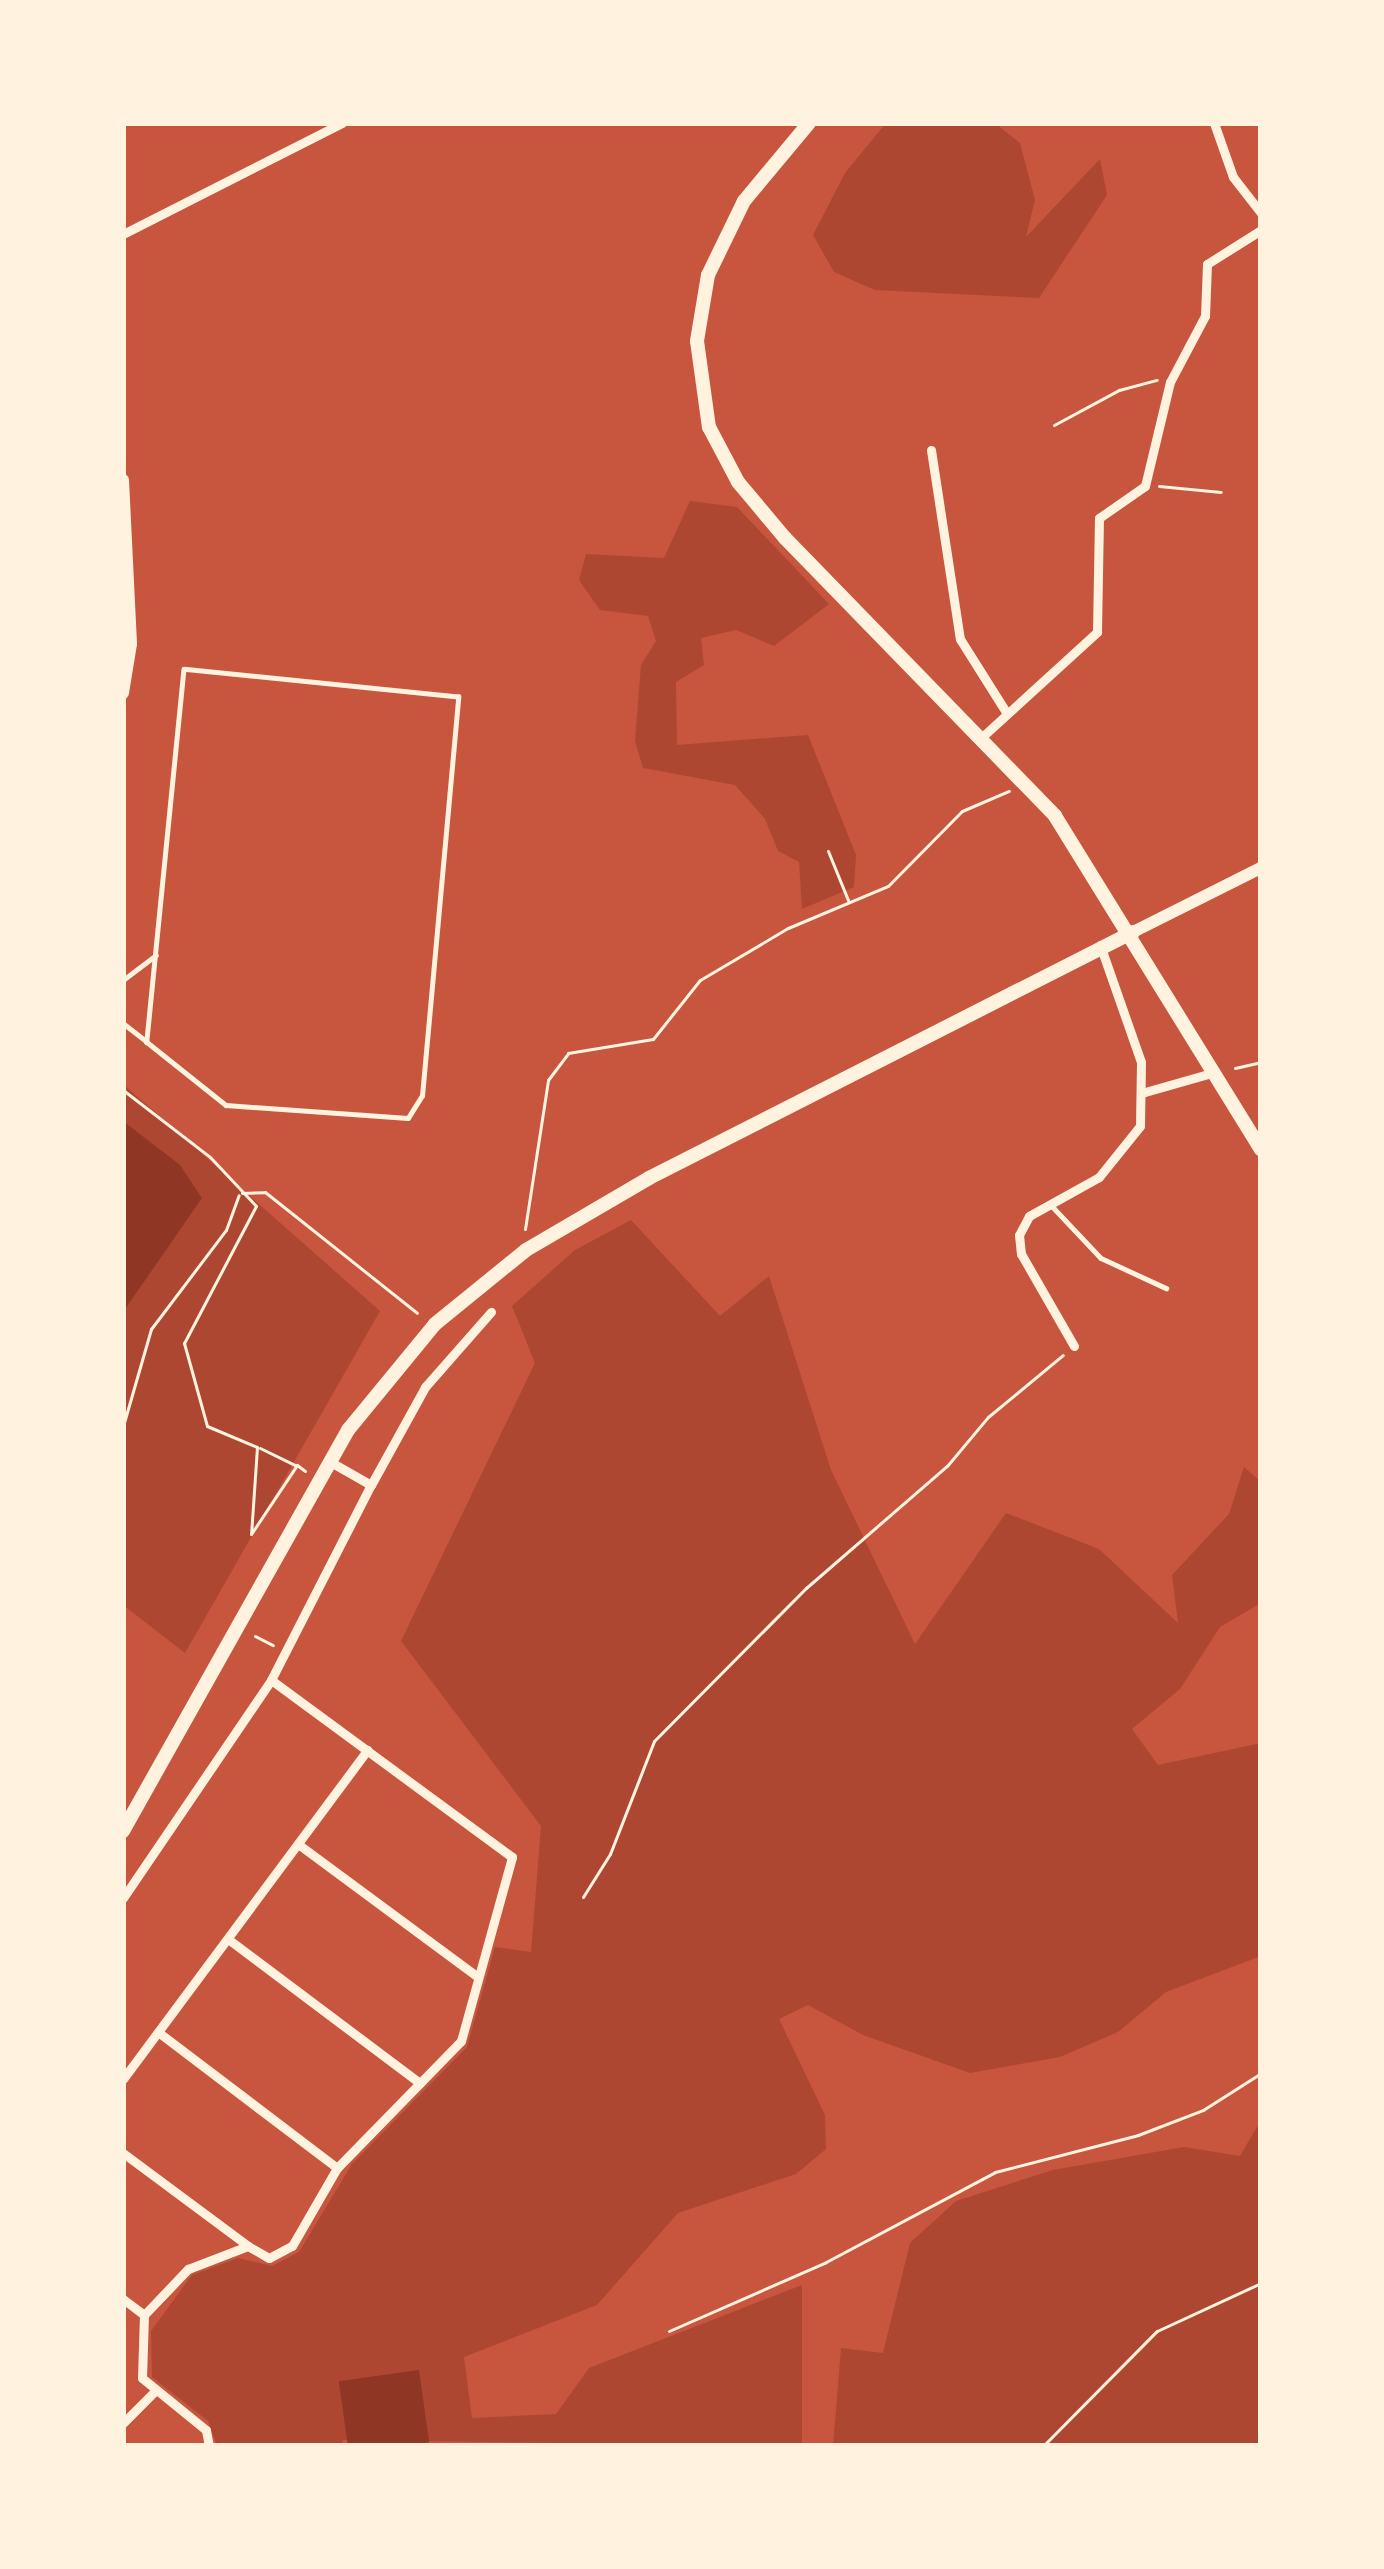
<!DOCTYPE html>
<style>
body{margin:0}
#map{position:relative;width:1384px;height:2569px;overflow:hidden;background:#c8553d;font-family:Ubuntu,sans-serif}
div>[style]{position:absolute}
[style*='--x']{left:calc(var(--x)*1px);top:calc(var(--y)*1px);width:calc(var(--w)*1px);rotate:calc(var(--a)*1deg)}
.green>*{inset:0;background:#ae4732}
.water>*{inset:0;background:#8f3625;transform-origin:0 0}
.path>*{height:3px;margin:-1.5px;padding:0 1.5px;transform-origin:1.5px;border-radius:1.5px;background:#fff3e0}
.service>*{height:4.5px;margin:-2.25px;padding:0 2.25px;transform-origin:2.25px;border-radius:2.25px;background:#fff3e0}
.minor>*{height:9px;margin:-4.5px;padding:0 4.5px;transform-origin:4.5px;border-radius:4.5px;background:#fff3e0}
.tertiary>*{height:12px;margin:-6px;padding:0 6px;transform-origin:6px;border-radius:6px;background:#fff3e0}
.secondary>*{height:14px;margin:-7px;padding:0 7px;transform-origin:7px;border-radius:7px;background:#fff3e0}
span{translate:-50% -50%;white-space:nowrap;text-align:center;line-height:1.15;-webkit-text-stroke:10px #fff3e0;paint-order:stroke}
.frame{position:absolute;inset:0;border:126px solid #fff3e0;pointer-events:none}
</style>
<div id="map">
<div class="green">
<div style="clip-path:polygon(886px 123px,995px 123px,1020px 143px,1035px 200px,1026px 237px,1100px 159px,1107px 195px,1039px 298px,875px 290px,834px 272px,813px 235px,845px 173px)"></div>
<div style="clip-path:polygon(690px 501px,737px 507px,829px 604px,774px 646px,736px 630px,701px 638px,704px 665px,676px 682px,677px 745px,808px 735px,856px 855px,854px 887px,802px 909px,799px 862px,778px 851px,765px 819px,735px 785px,643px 768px,635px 741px,641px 665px,656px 641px,648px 616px,600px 610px,579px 580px,586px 554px,664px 558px)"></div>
<div style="clip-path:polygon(123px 1084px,380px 1311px,185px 1653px,123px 1605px)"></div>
<div style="clip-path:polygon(631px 1220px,720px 1316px,769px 1276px,831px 1470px,915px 1644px,1006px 1513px,1099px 1549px,1178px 1623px,1172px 1575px,1229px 1514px,1244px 1467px,1261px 1482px,1261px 1603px,1220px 1627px,1180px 1689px,1132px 1729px,1158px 1765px,1261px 1743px,1261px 1956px,1166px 1992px,1118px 2032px,1060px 2057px,970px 2073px,863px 2035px,808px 2005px,779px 2019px,825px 2115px,826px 2149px,796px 2174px,678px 2213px,597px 2305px,464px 2357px,472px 2418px,556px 2414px,589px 2368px,802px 2285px,802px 2446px,343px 2440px,341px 2446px,217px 2446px,208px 2421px,152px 2377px,151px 2331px,192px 2275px,238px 2258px,272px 2266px,299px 2252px,352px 2164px,467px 2047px,495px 1947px,531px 1952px,541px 1826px,401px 1641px,535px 1363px,512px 1306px,575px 1250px)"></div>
<div style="clip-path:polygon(1261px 2120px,1261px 2446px,833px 2446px,841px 2348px,883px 2353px,910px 2243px,956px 2201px,1053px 2170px,1184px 2147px,1240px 2156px)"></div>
</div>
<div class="water">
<div style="clip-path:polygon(123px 1121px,180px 1165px,202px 1198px,123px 1312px)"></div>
<div style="left:419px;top:2370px;width:73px;height:81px;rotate:82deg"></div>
</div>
<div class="path">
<div style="--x:1054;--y:425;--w:74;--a:-28.3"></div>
<div style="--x:1119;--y:390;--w:39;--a:-15"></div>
<div style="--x:1159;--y:486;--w:62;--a:5.5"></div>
<div style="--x:828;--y:851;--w:53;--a:67.8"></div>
<div style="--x:1235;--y:1068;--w:27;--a:-13"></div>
<div style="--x:123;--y:1090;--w:110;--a:37.6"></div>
<div style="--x:210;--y:1157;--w:67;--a:46.8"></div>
<div style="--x:256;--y:1206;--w:155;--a:117.7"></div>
<div style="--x:184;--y:1343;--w:86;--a:74.5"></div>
<div style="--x:207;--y:1426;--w:54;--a:22.8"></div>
<div style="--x:257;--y:1447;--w:87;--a:93.9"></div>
<div style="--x:251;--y:1534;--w:83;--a:-56.3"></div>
<div style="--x:297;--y:1465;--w:10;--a:37"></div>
<div style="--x:242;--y:1193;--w:23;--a:-2"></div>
<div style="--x:265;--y:1192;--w:194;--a:38.5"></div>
<div style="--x:525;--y:1229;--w:151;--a:-81.2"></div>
<div style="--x:548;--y:1080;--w:34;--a:-53"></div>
<div style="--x:568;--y:1053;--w:86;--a:-9.4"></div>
<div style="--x:653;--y:1039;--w:75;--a:-51.5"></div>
<div style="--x:700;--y:980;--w:102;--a:-30.6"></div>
<div style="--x:788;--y:928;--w:108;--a:-22.8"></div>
<div style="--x:888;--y:886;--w:105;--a:-45.4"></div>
<div style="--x:962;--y:811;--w:51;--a:-23.1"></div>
<div style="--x:123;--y:1426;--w:101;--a:-73.9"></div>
<div style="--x:151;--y:1329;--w:124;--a:-52.9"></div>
<div style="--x:226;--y:1230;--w:37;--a:-70"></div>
<div style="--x:260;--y:1448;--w:39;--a:26"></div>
<div style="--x:255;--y:1636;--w:20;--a:27"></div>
<div style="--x:583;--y:1897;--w:51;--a:-57.9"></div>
<div style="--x:610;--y:1854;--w:121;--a:-68.7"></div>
<div style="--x:654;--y:1741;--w:216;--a:-45.2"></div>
<div style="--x:806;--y:1588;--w:186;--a:-40.9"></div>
<div style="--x:947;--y:1466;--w:64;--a:-50.1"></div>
<div style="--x:988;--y:1417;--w:97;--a:-39.6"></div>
<div style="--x:669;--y:2331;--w:171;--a:-23.7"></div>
<div style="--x:826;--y:2262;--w:191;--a:-28"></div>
<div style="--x:995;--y:2172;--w:148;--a:-14.5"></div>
<div style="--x:1138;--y:2135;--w:70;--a:-21"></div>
<div style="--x:1203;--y:2110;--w:69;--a:-32.5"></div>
<div style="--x:1043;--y:2446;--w:162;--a:-45.3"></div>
<div style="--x:1157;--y:2331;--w:115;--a:-24.8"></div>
</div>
<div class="service">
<div style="--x:123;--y:980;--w:41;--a:-37.1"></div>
<div style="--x:123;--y:1023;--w:31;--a:38"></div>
<div style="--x:147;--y:1042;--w:101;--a:38.6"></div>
<div style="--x:226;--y:1105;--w:182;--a:4.1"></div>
<div style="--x:408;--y:1118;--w:26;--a:-58"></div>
<div style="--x:422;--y:1096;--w:401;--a:-84.8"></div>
<div style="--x:458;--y:697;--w:275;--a:-174.2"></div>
<div style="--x:184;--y:669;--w:375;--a:95.7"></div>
<div style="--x:1052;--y:1206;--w:71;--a:46.7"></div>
<div style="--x:1101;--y:1258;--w:72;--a:24.8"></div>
</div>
<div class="minor">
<div style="--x:1214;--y:123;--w:57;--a:70.6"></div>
<div style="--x:1233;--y:177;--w:46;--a:52.1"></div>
<div style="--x:123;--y:234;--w:246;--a:-26.9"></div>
<div style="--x:931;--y:450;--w:191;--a:81.3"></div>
<div style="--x:960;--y:639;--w:86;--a:57.8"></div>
<div style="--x:982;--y:737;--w:156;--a:-42.4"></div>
<div style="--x:1097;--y:632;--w:114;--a:-89"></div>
<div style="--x:1099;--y:518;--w:56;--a:-34.8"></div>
<div style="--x:1145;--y:486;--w:107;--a:-76.5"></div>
<div style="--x:1170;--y:382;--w:75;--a:-62.1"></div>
<div style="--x:1205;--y:316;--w:52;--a:-87.8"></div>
<div style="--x:1207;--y:264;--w:64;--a:-32.2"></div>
<div style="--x:1145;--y:1092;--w:73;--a:-15.9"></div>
<div style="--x:1074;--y:1346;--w:106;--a:-119.9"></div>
<div style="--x:1021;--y:1254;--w:19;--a:-96"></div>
<div style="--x:1019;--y:1235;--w:21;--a:-62"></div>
<div style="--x:1029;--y:1216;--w:80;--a:-29.1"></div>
<div style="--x:1099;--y:1177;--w:65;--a:-51.2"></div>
<div style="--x:1140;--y:1126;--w:64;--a:-89.1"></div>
<div style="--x:1141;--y:1062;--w:124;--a:-109.3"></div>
<div style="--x:371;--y:1485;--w:112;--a:-61.1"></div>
<div style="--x:425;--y:1387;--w:100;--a:-48.7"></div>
<div style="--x:298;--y:1844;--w:224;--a:36.5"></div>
<div style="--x:123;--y:1898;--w:263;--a:-55.8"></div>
<div style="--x:271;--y:1680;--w:219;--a:-62.9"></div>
<div style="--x:371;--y:1485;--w:48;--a:-150.3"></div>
<div style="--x:228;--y:1939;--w:240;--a:36.9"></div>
<div style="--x:158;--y:2032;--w:225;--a:37.2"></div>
<div style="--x:123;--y:2079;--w:410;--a:-53.4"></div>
<div style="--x:123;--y:2153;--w:156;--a:36.6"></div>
<div style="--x:123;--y:2299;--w:26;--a:37"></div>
<div style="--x:123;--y:2423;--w:45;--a:-45"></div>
<div style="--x:209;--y:2446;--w:16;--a:-101"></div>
<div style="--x:206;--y:2430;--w:82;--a:-140.9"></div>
<div style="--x:142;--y:2378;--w:63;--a:-88.2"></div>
<div style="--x:144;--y:2315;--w:64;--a:-46.3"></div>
<div style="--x:188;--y:2269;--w:64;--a:-21"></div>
<div style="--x:248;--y:2246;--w:24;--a:30"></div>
<div style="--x:269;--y:2258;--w:26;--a:-28"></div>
<div style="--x:292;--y:2246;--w:90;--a:-60"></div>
<div style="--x:337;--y:2168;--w:177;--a:-45.7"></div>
<div style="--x:461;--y:2041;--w:191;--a:-74.5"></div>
<div style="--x:512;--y:1857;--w:299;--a:-143.7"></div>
</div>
<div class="tertiary">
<div style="--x:123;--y:480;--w:164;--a:87.2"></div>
<div style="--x:131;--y:644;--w:50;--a:99.3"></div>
<div style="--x:1133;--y:932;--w:143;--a:-26.6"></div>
</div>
<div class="secondary">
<div style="--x:809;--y:123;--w:102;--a:129.8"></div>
<div style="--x:744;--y:201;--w:82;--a:115.9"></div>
<div style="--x:708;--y:275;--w:67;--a:99.5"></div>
<div style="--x:697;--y:341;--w:87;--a:82.1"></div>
<div style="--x:709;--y:427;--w:62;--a:62.2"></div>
<div style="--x:738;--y:482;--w:73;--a:50"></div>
<div style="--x:785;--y:538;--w:388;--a:45.8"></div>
<div style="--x:1055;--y:816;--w:392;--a:58.3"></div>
<div style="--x:123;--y:1831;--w:460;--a:-60.7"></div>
<div style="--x:348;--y:1430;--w:137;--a:-50.6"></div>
<div style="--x:435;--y:1324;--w:117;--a:-39.1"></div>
<div style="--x:526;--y:1250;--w:143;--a:-30.3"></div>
<div style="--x:649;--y:1178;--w:543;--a:-26.94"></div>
</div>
<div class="frame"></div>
</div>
